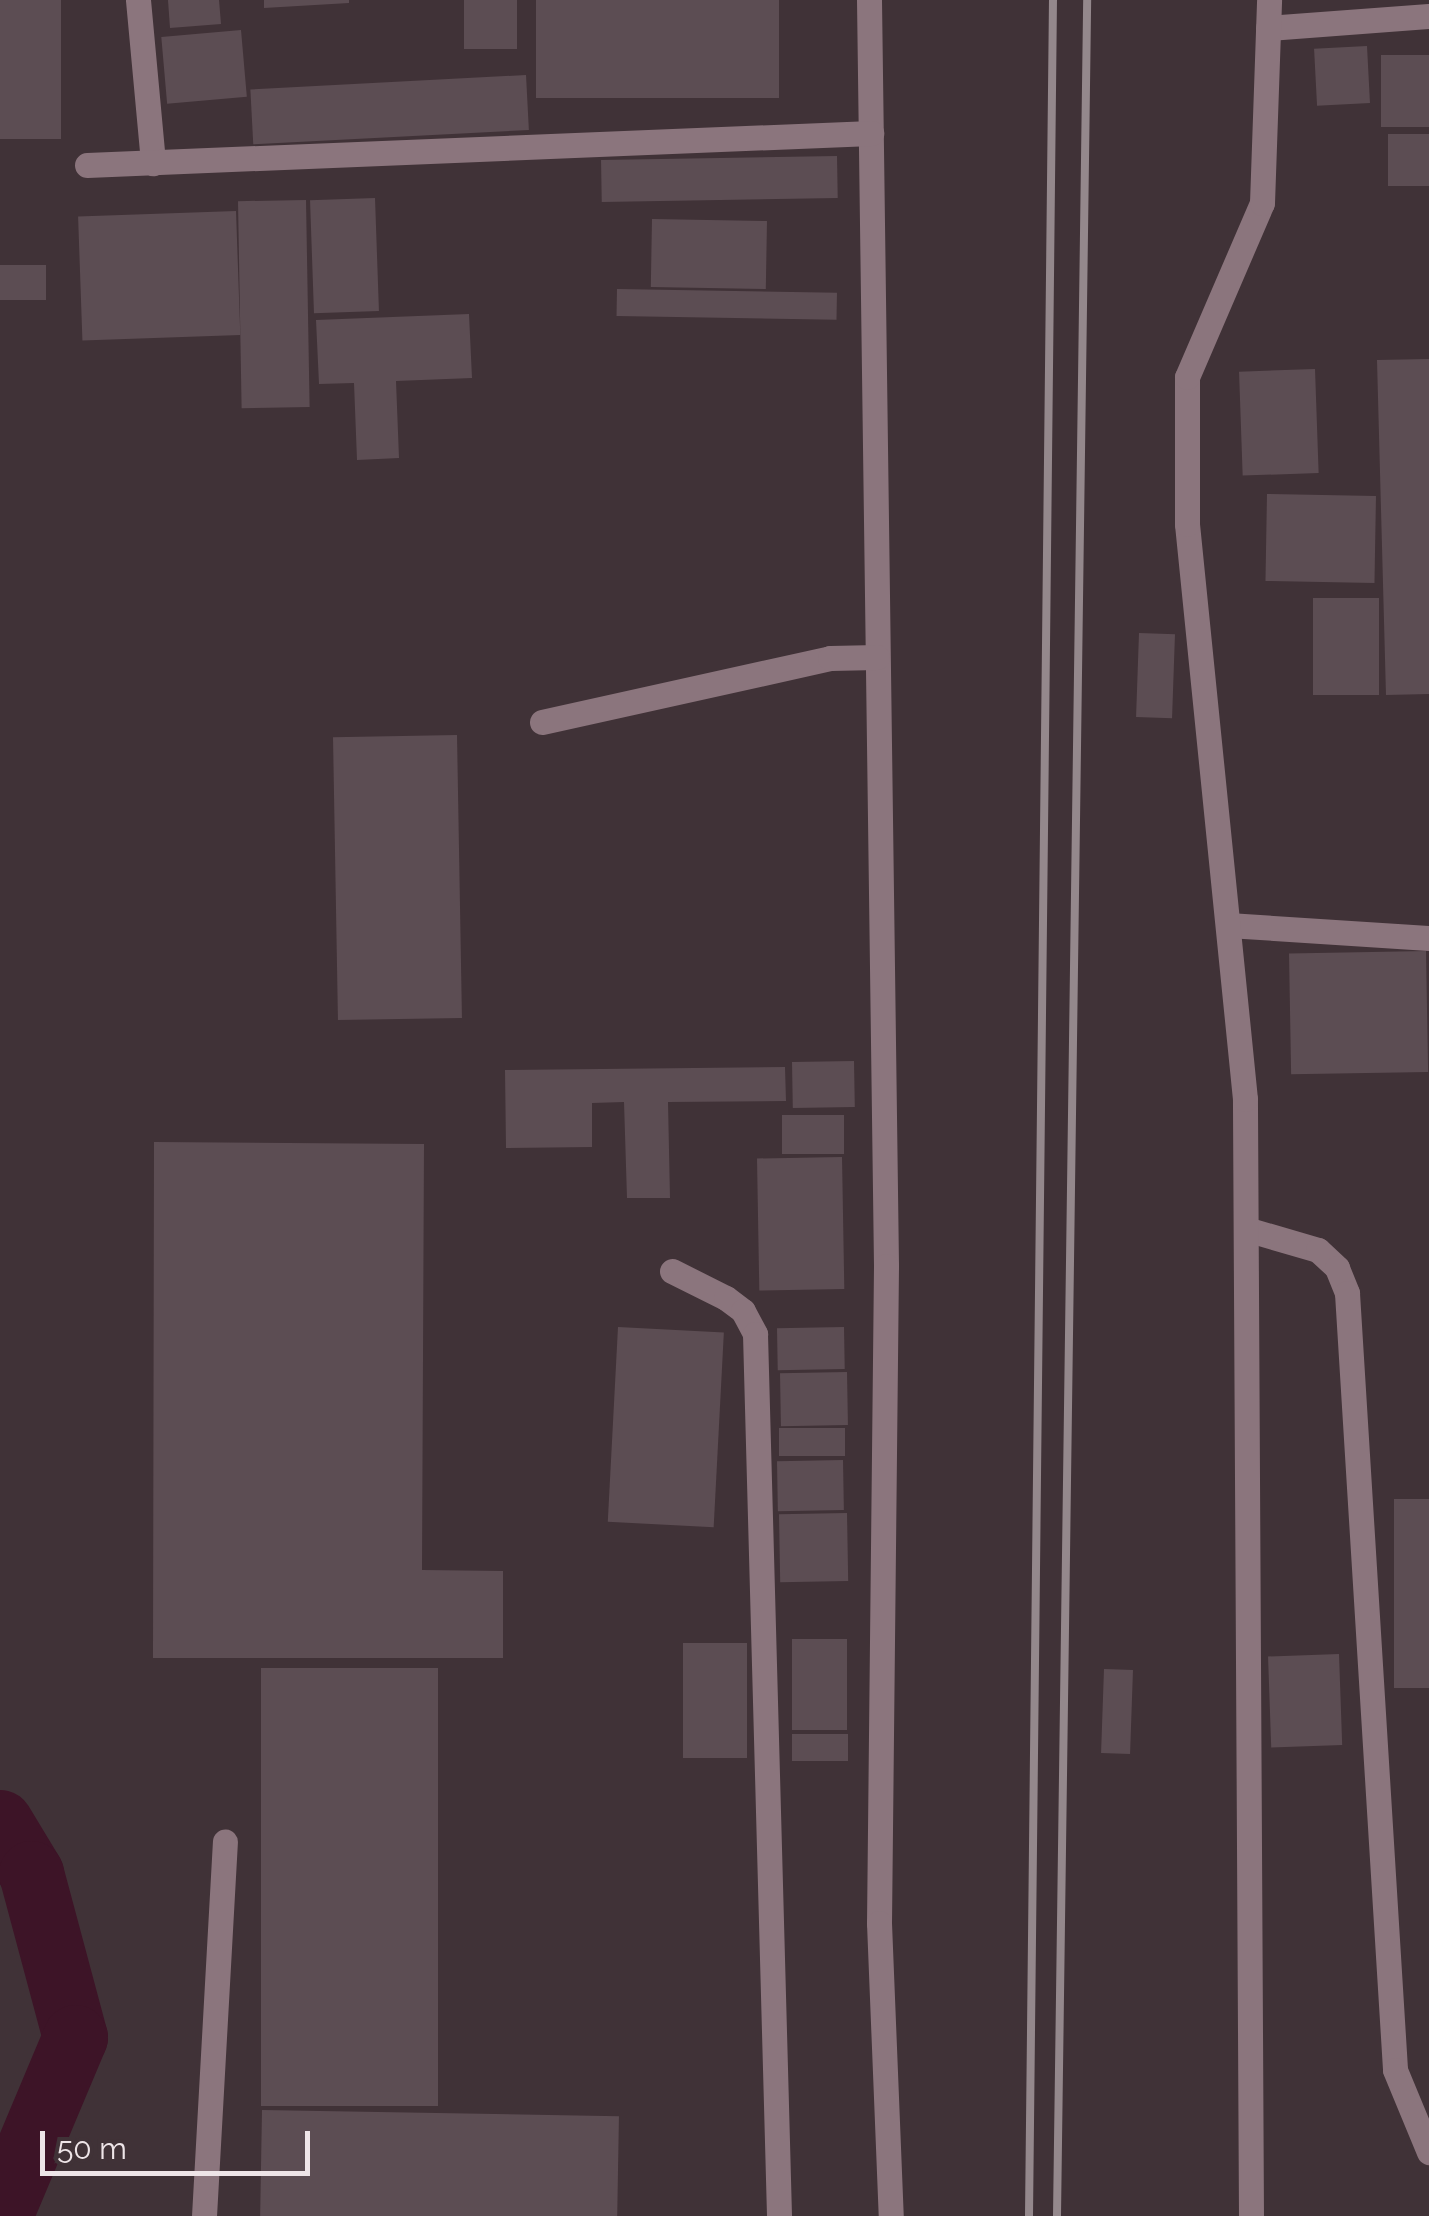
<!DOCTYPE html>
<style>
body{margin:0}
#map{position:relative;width:1429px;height:2216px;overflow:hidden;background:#403237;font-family:Raleway,sans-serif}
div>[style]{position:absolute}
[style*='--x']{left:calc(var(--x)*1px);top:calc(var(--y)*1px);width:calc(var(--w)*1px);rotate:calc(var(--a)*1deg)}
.river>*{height:65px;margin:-32.5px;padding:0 32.5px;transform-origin:32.5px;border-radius:32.5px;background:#3d1427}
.building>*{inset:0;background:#5c4d53;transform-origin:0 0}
.minor>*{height:25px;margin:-12.5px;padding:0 12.5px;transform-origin:12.5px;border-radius:12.5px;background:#8b757d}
.rail>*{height:8px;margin:-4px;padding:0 4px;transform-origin:4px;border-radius:4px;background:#94888c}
span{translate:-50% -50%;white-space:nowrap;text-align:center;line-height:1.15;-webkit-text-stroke:10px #403237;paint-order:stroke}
.scale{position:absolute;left:40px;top:2131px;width:270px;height:45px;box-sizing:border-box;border:5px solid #eee5e8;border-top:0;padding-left:12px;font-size:30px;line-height:35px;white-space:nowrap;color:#eee5e8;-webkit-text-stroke:8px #403237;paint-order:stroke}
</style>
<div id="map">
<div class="river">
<div style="--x:0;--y:1822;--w:60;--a:58.7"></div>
<div style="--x:31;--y:1873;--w:170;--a:75"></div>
<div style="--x:75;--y:2037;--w:193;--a:112.8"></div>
</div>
<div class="building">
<div style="left:0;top:0;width:61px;height:139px"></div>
<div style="clip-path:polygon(168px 0,219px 0,221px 24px,170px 28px)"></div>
<div style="clip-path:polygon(264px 0,349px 0,349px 3px,264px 8px)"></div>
<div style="left:464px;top:0;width:53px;height:49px"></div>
<div style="left:536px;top:0;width:243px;height:98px"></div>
<div style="left:241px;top:30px;width:67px;height:80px;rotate:85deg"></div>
<div style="left:1367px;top:46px;width:57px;height:53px;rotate:87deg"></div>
<div style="left:1429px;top:55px;width:72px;height:48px;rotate:90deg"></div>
<div style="left:526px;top:75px;width:55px;height:276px;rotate:87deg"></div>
<div style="left:1388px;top:134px;width:41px;height:52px"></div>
<div style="left:837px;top:156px;width:42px;height:236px;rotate:89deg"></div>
<div style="left:375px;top:198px;width:113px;height:65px;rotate:88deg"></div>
<div style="left:306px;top:200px;width:207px;height:68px;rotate:89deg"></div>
<div style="left:236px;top:211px;width:124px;height:158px;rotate:88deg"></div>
<div style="left:652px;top:219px;width:115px;height:68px;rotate:1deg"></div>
<div style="left:0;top:265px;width:46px;height:35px"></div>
<div style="left:617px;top:289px;width:220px;height:27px;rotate:1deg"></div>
<div style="clip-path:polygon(469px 314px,472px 378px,396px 381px,399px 458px,357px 460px,354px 383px,319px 384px,316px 320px)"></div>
<div style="clip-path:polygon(1429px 359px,1429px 694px,1386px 695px,1377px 360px)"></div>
<div style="left:1315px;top:369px;width:104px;height:76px;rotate:88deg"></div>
<div style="left:1267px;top:494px;width:109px;height:87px;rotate:1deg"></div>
<div style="left:1313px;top:598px;width:66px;height:97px"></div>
<div style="left:1139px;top:633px;width:36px;height:84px;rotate:2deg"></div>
<div style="left:457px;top:735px;width:283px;height:124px;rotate:89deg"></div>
<div style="left:1426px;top:951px;width:121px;height:137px;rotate:89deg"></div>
<div style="left:854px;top:1061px;width:46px;height:62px;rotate:89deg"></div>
<div style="clip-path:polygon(785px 1067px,786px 1101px,668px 1102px,670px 1198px,627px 1198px,624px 1102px,592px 1103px,592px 1147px,506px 1148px,505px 1070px)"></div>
<div style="left:844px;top:1115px;width:39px;height:62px;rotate:90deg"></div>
<div style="clip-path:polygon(154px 1142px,424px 1144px,422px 1570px,503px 1571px,503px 1658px,153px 1658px)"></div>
<div style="left:842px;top:1157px;width:132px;height:85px;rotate:89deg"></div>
<div style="left:618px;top:1327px;width:106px;height:195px;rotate:3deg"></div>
<div style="left:844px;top:1327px;width:42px;height:67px;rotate:89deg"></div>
<div style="left:847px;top:1372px;width:53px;height:67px;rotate:89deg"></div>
<div style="left:779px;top:1428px;width:66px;height:28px"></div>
<div style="left:843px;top:1460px;width:50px;height:66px;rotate:89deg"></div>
<div style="left:1394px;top:1499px;width:35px;height:189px"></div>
<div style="left:847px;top:1513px;width:68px;height:68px;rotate:89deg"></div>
<div style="left:792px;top:1639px;width:55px;height:91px"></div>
<div style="left:683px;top:1643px;width:64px;height:115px"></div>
<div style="left:1339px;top:1654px;width:91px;height:71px;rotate:88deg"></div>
<div style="left:261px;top:1668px;width:177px;height:438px"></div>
<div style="left:1104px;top:1669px;width:29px;height:84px;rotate:2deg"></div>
<div style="left:792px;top:1734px;width:56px;height:27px"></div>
<div style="left:262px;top:2110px;width:357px;height:106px;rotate:1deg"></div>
</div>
<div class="minor">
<div style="--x:138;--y:0;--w:164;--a:84.7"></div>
<div style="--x:869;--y:0;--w:1266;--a:89.23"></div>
<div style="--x:886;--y:1266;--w:657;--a:90.61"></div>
<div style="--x:879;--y:1923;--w:293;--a:87.7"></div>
<div style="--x:1268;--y:28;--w:161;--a:-4.3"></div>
<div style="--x:87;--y:165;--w:785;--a:-2.34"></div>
<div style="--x:542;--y:722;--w:295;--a:-12.5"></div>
<div style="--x:830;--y:658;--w:47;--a:-1.2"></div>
<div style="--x:1228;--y:925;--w:201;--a:3.7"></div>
<div style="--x:1246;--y:1229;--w:75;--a:16.3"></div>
<div style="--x:1318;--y:1250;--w:26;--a:43"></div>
<div style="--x:1337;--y:1268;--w:27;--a:68"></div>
<div style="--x:1347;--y:1293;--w:778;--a:86.46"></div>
<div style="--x:1395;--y:2070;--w:89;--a:67.5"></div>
<div style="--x:672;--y:1271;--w:60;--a:26.6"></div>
<div style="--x:726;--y:1298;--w:21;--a:37"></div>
<div style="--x:743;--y:1311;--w:26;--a:62"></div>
<div style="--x:755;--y:1334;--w:882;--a:88.44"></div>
<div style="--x:204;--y:2216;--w:375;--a:-86.8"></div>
<div style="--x:1251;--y:2216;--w:1117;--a:-90.31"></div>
<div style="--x:1245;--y:1099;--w:578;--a:-95.76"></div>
<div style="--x:1187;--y:524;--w:147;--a:-90"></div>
<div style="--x:1187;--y:377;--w:189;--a:-66.7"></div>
<div style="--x:1262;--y:203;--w:203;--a:-88"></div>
</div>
<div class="rail">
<div style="--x:1029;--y:2216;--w:2216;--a:-89.38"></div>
<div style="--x:1057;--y:2216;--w:2216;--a:-89.22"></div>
</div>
<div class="scale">50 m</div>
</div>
